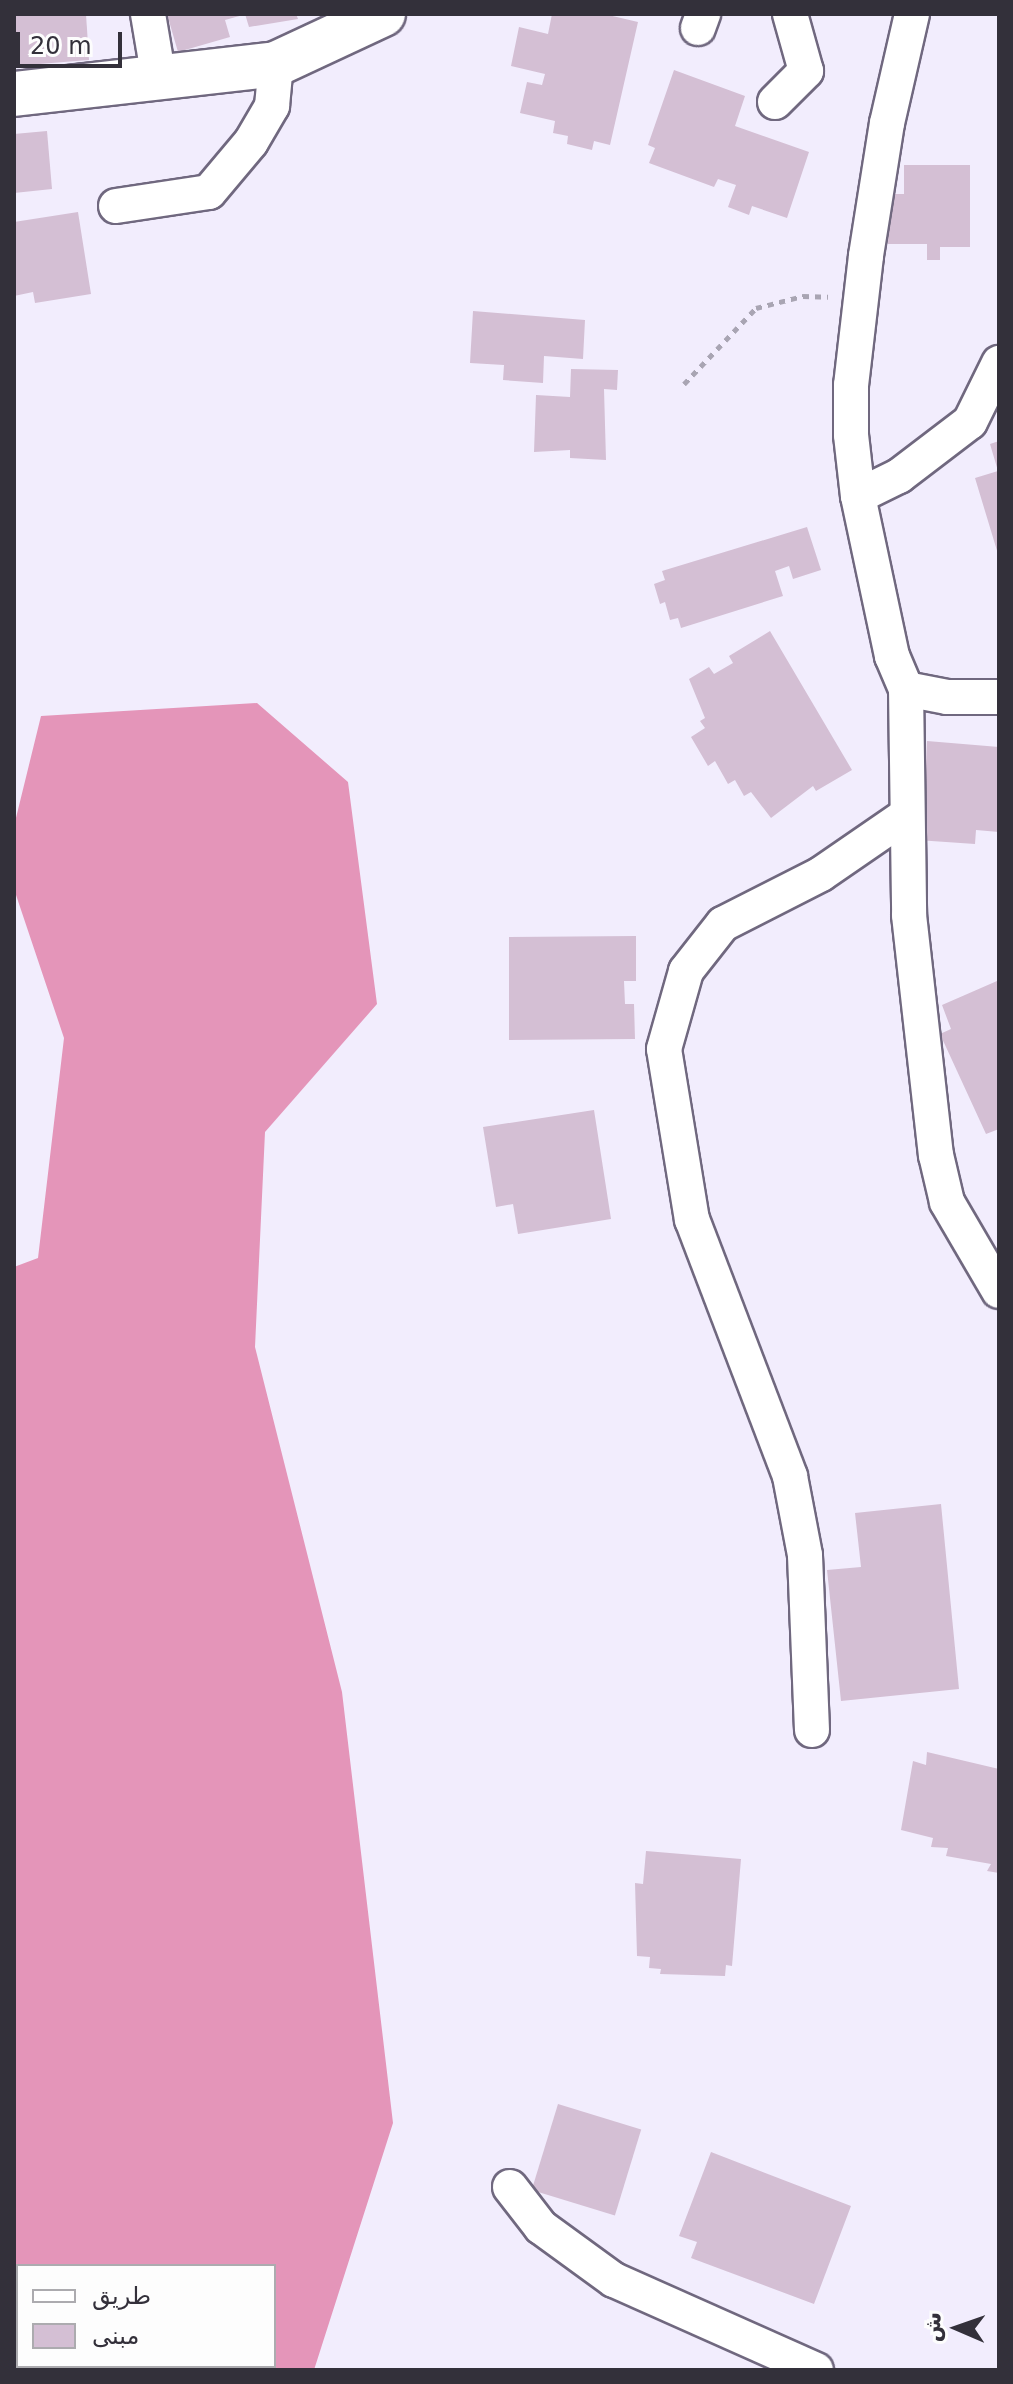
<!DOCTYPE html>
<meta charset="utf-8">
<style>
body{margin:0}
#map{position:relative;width:1013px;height:2384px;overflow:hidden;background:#f2edfd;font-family:"DejaVu Sans",Cairo,sans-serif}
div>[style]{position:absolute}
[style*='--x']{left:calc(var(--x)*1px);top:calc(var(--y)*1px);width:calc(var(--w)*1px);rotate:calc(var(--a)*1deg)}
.forest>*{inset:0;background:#e495b9}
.building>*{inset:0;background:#d4bfd4;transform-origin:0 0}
.path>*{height:5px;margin-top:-2.5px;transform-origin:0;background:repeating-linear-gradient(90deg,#a9a5b3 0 6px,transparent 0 12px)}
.roads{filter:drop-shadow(2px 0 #70687f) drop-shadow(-2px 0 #70687f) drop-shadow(0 2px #70687f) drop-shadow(0 -2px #70687f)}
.street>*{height:34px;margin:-17px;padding:0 17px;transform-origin:17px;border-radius:17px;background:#fff}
.secondary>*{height:44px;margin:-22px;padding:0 22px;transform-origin:22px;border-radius:22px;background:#fff}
span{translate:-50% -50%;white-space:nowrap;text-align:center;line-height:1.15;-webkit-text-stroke:6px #fdfdfd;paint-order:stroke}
.frame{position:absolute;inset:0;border:16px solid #33303a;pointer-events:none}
.legend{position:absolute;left:16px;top:2264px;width:260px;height:104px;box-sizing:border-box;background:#fdfdfd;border:2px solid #acabaf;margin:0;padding:10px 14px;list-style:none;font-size:24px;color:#33303a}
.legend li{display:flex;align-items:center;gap:16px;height:40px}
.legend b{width:40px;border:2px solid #acabaf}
.north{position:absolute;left:917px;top:2288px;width:80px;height:80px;-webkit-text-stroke:6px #fdfdfd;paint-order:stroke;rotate:272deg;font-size:22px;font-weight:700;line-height:32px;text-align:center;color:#33303a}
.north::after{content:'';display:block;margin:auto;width:28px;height:36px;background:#33303a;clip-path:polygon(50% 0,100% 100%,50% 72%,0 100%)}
.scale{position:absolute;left:16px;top:32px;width:106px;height:36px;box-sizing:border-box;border:4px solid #33303a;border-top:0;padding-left:10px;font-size:24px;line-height:28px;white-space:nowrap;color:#33303a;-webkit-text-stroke:6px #fdfdfd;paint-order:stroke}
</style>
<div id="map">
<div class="forest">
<div style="clip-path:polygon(evenodd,257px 703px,348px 782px,377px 1004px,265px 1132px,255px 1347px,342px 1692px,393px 2123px,314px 2370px,14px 2370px,14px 1267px,38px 1258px,64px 1038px,14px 889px,14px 826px,41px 716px,257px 703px,18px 2266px,274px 2266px,274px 2366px,18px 2366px,18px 2266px)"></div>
</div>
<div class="building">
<div style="clip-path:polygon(14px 14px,86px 14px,89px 60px,14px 66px)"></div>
<div style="clip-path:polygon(167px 14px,243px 14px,243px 15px,225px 20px,230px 37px,178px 52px)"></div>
<div style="clip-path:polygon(245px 14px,296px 14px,298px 19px,249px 27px)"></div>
<div style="clip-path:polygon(552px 14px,604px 14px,638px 22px,610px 145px,594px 141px,592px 150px,567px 144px,568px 136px,553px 133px,555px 121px,520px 113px,527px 82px,542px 85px,545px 74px,511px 66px,519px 27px,548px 34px)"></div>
<div style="clip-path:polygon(674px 70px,745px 96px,735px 126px,809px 152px,787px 218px,752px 206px,749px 215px,728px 207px,736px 185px,718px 179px,714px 187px,649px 163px,655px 148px,648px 145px)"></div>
<div style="clip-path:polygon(47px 131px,52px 189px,14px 193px,14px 134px)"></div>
<div style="clip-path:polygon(904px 165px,970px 165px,970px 247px,940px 247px,940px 260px,927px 260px,927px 244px,888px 244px,889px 194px,904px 194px)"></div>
<div style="clip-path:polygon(78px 212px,91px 294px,35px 303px,33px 292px,14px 296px,14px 222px)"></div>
<div style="clip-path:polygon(473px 311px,585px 320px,583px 359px,544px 356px,543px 383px,503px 380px,504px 365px,470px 363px)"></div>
<div style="clip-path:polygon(571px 369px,618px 370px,617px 390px,604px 389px,606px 460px,570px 458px,570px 450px,534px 452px,536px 395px,570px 397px)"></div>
<div style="clip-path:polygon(999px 441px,999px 554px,998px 554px,975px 478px,998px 471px,990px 444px)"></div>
<div style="clip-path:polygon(807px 527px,821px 570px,793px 579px,789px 566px,775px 571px,783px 596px,681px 628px,678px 618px,670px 620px,665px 602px,660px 604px,654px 584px,665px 580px,662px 571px)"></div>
<div style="clip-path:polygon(770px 631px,852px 770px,816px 791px,813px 786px,771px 818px,751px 792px,744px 796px,735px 780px,728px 784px,715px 761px,708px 766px,691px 737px,705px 728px,700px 721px,705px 718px,689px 679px,709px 667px,714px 674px,733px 663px,729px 656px)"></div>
<div style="clip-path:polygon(927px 741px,999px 747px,999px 832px,976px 830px,975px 844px,917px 840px,917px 760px,926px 761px)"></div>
<div style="clip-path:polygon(636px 936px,636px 981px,624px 981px,625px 1004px,634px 1004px,635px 1039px,509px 1040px,509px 937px)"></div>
<div style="clip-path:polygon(997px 981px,999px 1129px,986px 1134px,940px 1034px,951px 1029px,942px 1005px)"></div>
<div style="clip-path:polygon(594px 1110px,611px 1219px,518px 1234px,513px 1204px,496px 1207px,483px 1127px)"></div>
<div style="clip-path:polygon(941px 1504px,959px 1689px,841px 1701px,827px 1570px,861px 1567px,855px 1513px)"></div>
<div style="clip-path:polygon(927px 1752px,999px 1769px,999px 1873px,987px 1871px,991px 1864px,946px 1856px,948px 1848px,931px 1847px,933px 1838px,901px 1830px,913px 1761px,926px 1765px)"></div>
<div style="clip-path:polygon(646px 1851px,741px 1859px,732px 1966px,726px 1965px,725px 1976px,660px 1974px,661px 1969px,649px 1968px,650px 1957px,637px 1956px,635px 1883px,643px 1884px)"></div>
<div style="left:558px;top:2104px;width:87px;height:90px;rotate:17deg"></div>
<div style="clip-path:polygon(711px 2152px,851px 2206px,814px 2304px,691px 2258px,697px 2242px,679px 2236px)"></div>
</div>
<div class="path">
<div style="--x:684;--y:384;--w:105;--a:-46.5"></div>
<div style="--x:756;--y:308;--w:49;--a:-14.3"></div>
<div style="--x:803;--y:296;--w:25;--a:2"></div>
<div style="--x:14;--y:2321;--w:6;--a:45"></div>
<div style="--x:58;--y:2366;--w:8;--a:30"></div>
</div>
<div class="roads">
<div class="street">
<div style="--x:148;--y:14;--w:66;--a:80.4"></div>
<div style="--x:912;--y:14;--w:112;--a:102.9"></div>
<div style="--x:887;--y:123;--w:135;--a:99"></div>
<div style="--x:866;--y:256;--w:130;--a:96.6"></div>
<div style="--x:851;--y:385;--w:50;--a:90"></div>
<div style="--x:851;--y:435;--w:61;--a:83.5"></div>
<div style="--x:858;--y:496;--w:164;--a:78"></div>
<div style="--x:892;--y:656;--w:36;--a:67"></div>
<div style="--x:906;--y:689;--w:226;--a:89.2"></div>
<div style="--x:909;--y:915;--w:242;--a:83.6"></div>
<div style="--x:936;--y:1155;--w:48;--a:76.8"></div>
<div style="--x:947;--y:1202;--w:103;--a:59.7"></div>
<div style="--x:698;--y:28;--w:15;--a:-70"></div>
<div style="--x:775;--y:102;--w:44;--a:-45"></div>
<div style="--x:806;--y:71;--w:59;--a:-105.7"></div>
<div style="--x:116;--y:206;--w:94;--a:-8.6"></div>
<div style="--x:209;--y:192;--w:65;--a:-50"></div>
<div style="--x:251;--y:142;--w:42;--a:-59.7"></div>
<div style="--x:272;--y:106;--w:42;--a:-84.6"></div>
<div style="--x:858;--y:496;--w:46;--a:-26"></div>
<div style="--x:899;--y:476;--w:89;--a:-37.3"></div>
<div style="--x:970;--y:422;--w:66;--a:-63.8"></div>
<div style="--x:906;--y:689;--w:42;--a:11"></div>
<div style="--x:947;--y:697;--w:52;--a:0"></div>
<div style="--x:812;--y:1730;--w:175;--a:-92.3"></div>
<div style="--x:805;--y:1555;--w:80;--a:-100.8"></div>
<div style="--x:790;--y:1476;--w:274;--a:-110.9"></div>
<div style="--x:692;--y:1220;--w:173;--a:-99.3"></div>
<div style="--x:664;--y:1049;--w:81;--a:-74.2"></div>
<div style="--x:686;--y:971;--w:60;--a:-51.8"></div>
<div style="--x:723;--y:924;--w:110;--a:-27"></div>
<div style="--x:821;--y:874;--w:101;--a:-34.5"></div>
<div style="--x:510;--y:2187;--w:51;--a:52.2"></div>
<div style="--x:541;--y:2227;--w:90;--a:36"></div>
<div style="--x:614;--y:2280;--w:221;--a:24"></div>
</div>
<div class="secondary">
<div style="--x:14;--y:94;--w:264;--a:-6.5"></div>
<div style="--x:276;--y:64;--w:118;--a:-25"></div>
</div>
</div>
<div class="frame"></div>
<ul class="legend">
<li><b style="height:10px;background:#fff"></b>طريق</li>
<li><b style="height:22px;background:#d4bfd4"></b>مبنى</li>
</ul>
<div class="north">ش</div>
<div class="scale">20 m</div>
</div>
